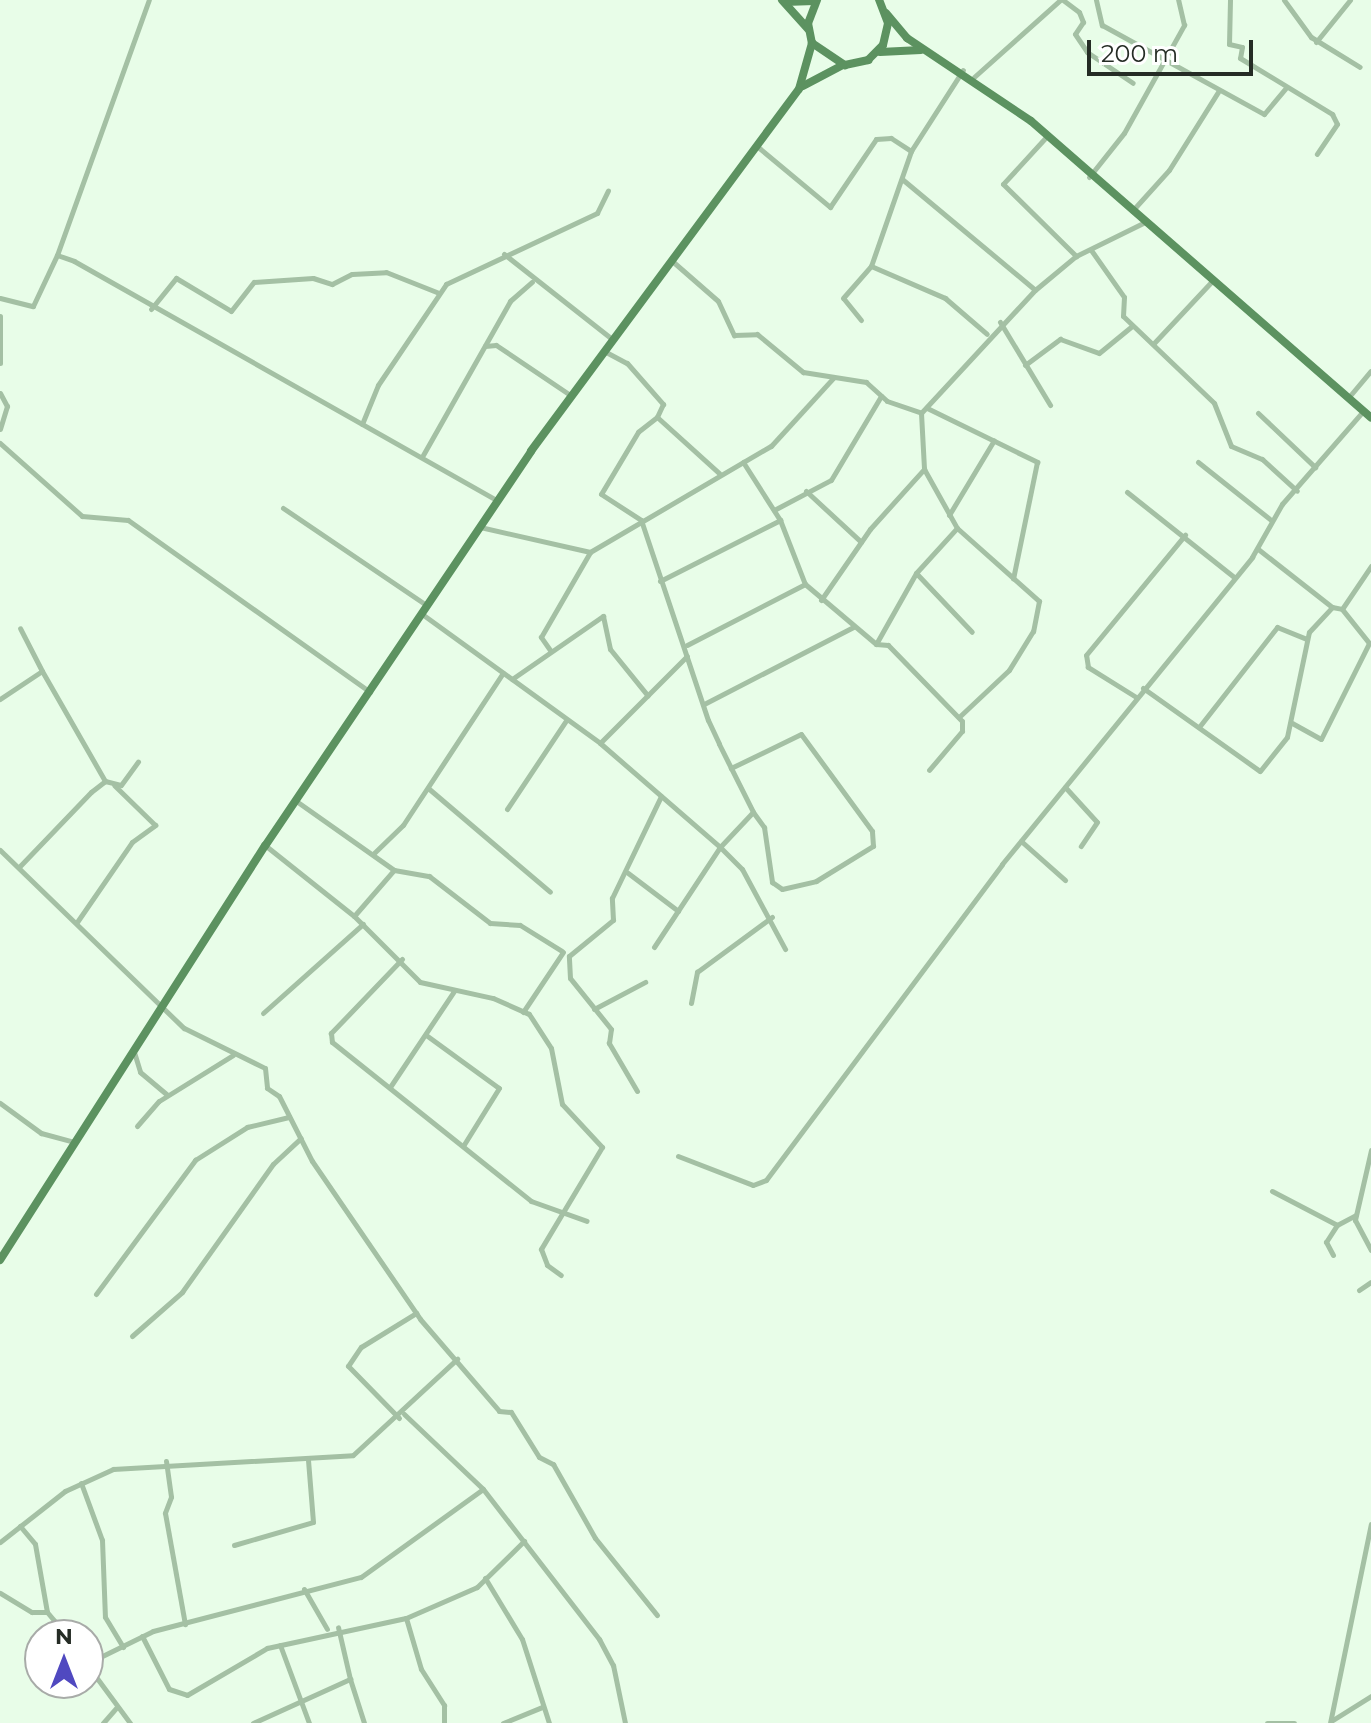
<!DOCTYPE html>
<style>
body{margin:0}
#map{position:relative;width:1371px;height:1723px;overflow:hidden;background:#e8fde8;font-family:Montserrat,sans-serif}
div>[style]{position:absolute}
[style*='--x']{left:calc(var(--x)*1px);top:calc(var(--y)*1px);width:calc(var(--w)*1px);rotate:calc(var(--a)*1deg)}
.minor>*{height:5px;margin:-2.5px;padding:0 2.5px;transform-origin:2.5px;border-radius:2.5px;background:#a4c0a4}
.primary>*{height:8px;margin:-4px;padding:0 4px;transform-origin:4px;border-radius:4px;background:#5c9260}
span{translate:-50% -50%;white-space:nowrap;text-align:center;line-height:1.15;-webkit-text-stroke:8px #fff;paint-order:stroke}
.north{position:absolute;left:24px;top:1619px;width:80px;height:80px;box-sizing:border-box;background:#fff;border:2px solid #a8aba8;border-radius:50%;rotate:0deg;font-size:22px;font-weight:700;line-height:32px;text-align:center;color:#252c25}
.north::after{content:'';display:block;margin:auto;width:28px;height:36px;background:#5049c0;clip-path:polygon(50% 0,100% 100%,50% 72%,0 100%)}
.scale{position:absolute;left:1087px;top:40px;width:166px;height:36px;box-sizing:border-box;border:4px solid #252c25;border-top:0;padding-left:10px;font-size:24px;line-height:28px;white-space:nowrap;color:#252c25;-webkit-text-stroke:6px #fff;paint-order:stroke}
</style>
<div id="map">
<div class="minor">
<div style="--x:1063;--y:0;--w:20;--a:37"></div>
<div style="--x:1079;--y:12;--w:11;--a:68"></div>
<div style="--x:1083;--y:22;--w:14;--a:124"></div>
<div style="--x:1075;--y:34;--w:22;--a:56"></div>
<div style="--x:1087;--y:52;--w:55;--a:34"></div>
<div style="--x:1096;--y:0;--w:26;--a:77"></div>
<div style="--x:1102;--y:25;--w:185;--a:28.8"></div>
<div style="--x:1264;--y:114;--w:33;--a:-50"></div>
<div style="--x:1230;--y:0;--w:44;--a:91.3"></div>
<div style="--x:1229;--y:44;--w:13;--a:13"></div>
<div style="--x:1242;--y:47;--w:11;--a:100"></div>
<div style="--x:1240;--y:58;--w:108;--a:31.3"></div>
<div style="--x:1332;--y:114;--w:11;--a:63"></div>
<div style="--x:1337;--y:124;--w:36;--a:124"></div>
<div style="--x:1284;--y:0;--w:46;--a:53.9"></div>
<div style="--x:1311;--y:37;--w:57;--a:31.5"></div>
<div style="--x:1316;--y:42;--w:54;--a:-51"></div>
<div style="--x:974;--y:77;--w:115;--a:-41.8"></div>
<div style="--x:1047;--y:136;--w:65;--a:132.5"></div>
<div style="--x:1003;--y:184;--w:103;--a:44.6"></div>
<div style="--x:758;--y:147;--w:94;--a:39.8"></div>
<div style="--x:830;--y:207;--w:82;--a:-55.9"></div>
<div style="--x:876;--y:139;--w:15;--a:-4"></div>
<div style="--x:891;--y:138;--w:24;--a:33"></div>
<div style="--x:1089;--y:177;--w:56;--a:-51.5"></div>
<div style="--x:1124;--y:133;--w:124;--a:-60.9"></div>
<div style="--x:1184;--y:25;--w:26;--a:-103"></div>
<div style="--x:902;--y:179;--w:173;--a:39.8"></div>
<div style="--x:1132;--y:211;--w:55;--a:-47.9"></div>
<div style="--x:1169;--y:170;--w:92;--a:-57.9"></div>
<div style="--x:1091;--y:250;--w:57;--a:54.9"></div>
<div style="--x:1124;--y:297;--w:19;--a:93"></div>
<div style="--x:1123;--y:316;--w:126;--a:43.7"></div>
<div style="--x:1214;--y:403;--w:46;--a:68.4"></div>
<div style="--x:1231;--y:446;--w:34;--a:23"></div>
<div style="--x:1262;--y:459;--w:47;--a:42.4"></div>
<div style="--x:504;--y:254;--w:137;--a:38.2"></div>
<div style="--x:57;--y:255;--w:271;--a:-70.2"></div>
<div style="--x:671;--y:260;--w:62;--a:41.1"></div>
<div style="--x:718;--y:301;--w:38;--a:65"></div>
<div style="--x:734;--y:335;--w:23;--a:-2"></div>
<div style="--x:757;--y:334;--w:60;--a:39.6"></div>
<div style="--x:803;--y:372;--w:64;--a:9"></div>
<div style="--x:866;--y:382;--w:28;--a:42"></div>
<div style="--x:887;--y:401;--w:36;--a:19"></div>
<div style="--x:871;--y:266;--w:81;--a:23.4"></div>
<div style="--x:945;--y:298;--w:55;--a:40.6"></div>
<div style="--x:0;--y:298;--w:34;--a:14"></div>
<div style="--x:33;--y:306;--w:56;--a:-64.8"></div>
<div style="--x:57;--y:255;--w:18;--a:19"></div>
<div style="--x:74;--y:261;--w:486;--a:29.5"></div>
<div style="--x:151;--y:309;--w:40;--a:-51"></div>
<div style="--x:176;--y:278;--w:64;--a:31"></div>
<div style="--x:231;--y:311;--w:37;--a:-52"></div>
<div style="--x:254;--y:282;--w:59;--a:-3.9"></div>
<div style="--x:313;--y:278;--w:20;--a:18"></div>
<div style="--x:332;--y:284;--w:22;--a:-27"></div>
<div style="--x:352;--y:274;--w:34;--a:-3"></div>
<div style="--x:386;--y:272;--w:57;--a:21.6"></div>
<div style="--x:0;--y:316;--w:47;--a:90"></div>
<div style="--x:861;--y:320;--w:28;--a:-129"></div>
<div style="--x:843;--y:298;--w:43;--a:-48.8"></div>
<div style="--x:871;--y:266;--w:122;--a:-70.8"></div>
<div style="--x:911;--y:151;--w:96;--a:-57.3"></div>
<div style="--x:1000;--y:322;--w:97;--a:58.9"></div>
<div style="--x:1154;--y:343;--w:85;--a:-46.9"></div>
<div style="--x:485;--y:346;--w:11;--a:-5"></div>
<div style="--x:496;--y:345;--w:89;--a:34"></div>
<div style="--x:604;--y:351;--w:26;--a:28"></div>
<div style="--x:627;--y:363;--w:55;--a:48.7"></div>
<div style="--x:663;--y:404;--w:14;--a:115"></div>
<div style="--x:657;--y:417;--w:84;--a:42.1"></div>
<div style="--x:1025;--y:365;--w:44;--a:-36.6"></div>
<div style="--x:1060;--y:339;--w:41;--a:19.7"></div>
<div style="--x:1099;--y:353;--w:43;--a:-39.3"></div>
<div style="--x:0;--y:393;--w:15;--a:62"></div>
<div style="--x:7;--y:406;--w:24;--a:107"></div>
<div style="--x:1348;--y:398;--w:35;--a:-50"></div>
<div style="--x:927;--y:408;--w:123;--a:26.1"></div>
<div style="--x:1037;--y:462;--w:119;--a:101.6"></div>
<div style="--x:921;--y:413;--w:56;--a:86.9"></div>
<div style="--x:924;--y:469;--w:68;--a:60.8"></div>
<div style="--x:957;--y:528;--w:110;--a:41.7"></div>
<div style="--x:1039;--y:601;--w:31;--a:101"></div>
<div style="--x:1033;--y:631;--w:46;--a:121.6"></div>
<div style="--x:1009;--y:670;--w:69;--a:136.8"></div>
<div style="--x:921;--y:413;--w:168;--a:-47.2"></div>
<div style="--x:1035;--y:290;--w:53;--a:-39.7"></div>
<div style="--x:1076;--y:256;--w:77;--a:-26.2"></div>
<div style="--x:1258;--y:413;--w:79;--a:43.5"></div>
<div style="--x:657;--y:417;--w:24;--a:142"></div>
<div style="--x:638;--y:432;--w:72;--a:120.8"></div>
<div style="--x:601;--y:494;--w:48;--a:33"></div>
<div style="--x:641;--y:520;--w:211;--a:71.5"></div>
<div style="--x:708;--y:720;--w:26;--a:65"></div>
<div style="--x:719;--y:744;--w:76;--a:63.4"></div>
<div style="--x:753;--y:812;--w:19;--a:54"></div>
<div style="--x:764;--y:827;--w:56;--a:81.7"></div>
<div style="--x:772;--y:882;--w:12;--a:35"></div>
<div style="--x:782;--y:889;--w:35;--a:-13"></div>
<div style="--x:816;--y:881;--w:67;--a:-31.6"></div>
<div style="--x:873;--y:846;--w:15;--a:-94"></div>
<div style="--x:872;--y:831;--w:120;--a:-126.2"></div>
<div style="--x:801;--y:734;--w:78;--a:154.1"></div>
<div style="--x:362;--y:424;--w:42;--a:-67.7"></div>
<div style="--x:378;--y:385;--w:122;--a:-56"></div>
<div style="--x:446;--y:284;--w:167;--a:-25.2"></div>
<div style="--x:597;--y:213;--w:25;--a:-64"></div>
<div style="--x:0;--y:443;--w:110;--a:41.7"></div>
<div style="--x:82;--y:516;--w:46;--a:5"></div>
<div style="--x:128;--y:520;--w:297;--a:35.4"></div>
<div style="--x:423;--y:455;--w:177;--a:-60.5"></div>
<div style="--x:510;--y:301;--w:29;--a:-41"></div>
<div style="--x:743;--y:462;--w:69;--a:57.5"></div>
<div style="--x:780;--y:520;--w:69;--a:68.7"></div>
<div style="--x:805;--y:584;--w:93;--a:40.2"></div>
<div style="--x:876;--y:644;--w:12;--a:5"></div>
<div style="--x:888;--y:645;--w:106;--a:45.8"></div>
<div style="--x:962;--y:721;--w:10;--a:90"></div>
<div style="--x:962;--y:731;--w:51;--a:130.2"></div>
<div style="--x:1198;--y:462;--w:93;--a:38.5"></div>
<div style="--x:806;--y:491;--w:75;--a:42.8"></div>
<div style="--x:1127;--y:492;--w:137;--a:38.5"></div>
<div style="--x:283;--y:508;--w:173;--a:34.1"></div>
<div style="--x:774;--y:510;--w:64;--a:-27.8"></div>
<div style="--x:831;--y:480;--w:98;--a:-59.2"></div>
<div style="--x:949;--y:515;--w:87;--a:-59"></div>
<div style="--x:480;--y:527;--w:113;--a:12.8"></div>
<div style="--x:1258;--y:549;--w:94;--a:38.1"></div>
<div style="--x:916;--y:573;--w:81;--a:46.5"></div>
<div style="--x:660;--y:581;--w:135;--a:-26.9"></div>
<div style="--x:821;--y:600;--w:86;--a:-55.4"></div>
<div style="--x:870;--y:529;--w:81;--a:-48"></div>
<div style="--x:422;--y:614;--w:220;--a:35.9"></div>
<div style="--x:600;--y:743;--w:159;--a:40.9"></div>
<div style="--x:720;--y:847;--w:31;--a:45"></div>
<div style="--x:742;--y:869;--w:91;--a:61.7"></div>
<div style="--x:876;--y:644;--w:81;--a:-60.6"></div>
<div style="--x:916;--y:573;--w:61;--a:-47.7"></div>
<div style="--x:687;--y:645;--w:133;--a:-27.3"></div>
<div style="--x:550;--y:650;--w:16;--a:-125"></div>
<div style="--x:541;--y:637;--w:98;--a:-60"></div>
<div style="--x:590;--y:552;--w:210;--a:-30.4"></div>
<div style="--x:771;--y:446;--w:92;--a:-47.6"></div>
<div style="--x:42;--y:671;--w:127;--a:60.2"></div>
<div style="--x:512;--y:679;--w:111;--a:-34.7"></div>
<div style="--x:603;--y:616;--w:34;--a:78"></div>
<div style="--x:610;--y:649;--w:60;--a:51"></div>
<div style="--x:1143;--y:688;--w:143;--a:35.4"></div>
<div style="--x:1260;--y:771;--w:43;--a:-51.5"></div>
<div style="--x:1287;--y:737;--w:107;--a:-78.2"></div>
<div style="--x:1309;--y:632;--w:34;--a:-47"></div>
<div style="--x:1332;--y:607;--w:10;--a:11"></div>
<div style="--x:1342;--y:609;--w:52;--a:-56"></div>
<div style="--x:1136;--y:697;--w:57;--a:-148"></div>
<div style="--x:1088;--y:667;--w:12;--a:-99"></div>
<div style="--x:1086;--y:655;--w:156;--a:-50.5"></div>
<div style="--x:0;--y:699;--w:50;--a:-33.7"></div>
<div style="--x:42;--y:671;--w:48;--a:-117.1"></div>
<div style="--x:704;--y:704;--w:168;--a:-27.3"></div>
<div style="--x:1292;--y:723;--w:33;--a:29"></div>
<div style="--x:1321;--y:739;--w:107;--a:-63.4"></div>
<div style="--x:1369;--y:643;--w:43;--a:-128.5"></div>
<div style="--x:1199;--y:727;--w:127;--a:-52"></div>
<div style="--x:1277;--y:627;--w:31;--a:22"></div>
<div style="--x:600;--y:743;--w:123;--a:-45"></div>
<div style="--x:1065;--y:787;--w:47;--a:47.6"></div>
<div style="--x:1097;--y:822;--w:29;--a:124"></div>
<div style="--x:428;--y:788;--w:160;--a:40.4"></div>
<div style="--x:299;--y:803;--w:116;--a:35.2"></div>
<div style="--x:394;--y:870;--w:36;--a:10"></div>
<div style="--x:429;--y:876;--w:77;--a:37.6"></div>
<div style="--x:490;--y:923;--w:30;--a:4"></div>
<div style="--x:520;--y:925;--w:49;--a:31.8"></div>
<div style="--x:507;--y:809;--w:105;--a:-56.3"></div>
<div style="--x:1021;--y:841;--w:59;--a:41.6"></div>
<div style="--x:266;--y:846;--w:112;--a:38.5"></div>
<div style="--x:354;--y:916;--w:93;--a:45"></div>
<div style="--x:420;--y:982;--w:75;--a:12.4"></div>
<div style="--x:493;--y:998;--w:39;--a:24"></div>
<div style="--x:529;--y:1014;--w:40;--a:57.1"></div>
<div style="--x:551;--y:1048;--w:57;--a:78.9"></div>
<div style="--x:562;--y:1104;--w:59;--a:47.1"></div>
<div style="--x:602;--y:1147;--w:119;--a:120.9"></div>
<div style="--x:541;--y:1249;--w:17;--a:69"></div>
<div style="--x:547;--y:1265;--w:17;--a:36"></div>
<div style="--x:0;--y:850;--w:256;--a:44.1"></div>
<div style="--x:184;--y:1028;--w:90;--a:26.3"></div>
<div style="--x:265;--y:1068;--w:20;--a:84"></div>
<div style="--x:267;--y:1088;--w:14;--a:34"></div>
<div style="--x:279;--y:1096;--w:73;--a:63.1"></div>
<div style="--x:312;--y:1161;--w:191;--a:55.6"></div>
<div style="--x:420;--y:1319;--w:121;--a:49.3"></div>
<div style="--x:499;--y:1411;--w:12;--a:5"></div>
<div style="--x:511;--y:1412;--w:53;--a:58.1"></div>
<div style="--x:539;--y:1457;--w:16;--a:27"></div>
<div style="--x:553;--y:1464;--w:85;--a:60.4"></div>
<div style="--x:595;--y:1538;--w:99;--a:51.2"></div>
<div style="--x:373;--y:854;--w:42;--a:-44"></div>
<div style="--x:403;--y:825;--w:182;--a:-56.7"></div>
<div style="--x:19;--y:867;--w:104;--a:-46.2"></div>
<div style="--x:91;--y:792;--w:18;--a:-38"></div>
<div style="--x:105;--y:781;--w:16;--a:14"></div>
<div style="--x:121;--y:785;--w:29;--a:-54"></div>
<div style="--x:628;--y:873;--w:63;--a:37.2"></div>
<div style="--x:354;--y:916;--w:61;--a:-49"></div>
<div style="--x:77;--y:922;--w:97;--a:-55.5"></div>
<div style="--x:132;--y:842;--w:29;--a:-36"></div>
<div style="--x:155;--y:825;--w:57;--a:-135.7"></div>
<div style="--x:654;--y:947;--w:120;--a:-56.6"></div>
<div style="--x:720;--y:847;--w:48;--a:-46.7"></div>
<div style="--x:402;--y:959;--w:103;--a:133.8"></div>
<div style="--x:331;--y:1033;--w:9;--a:84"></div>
<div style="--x:332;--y:1042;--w:255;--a:38.6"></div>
<div style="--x:531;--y:1201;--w:59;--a:19.7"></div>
<div style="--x:691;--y:1003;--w:32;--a:-79"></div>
<div style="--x:697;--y:972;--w:93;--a:-36.3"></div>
<div style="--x:594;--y:1009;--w:58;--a:-27.9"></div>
<div style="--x:523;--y:1012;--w:72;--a:-56.3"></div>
<div style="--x:263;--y:1013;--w:134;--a:-41.7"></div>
<div style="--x:426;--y:1035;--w:90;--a:36"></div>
<div style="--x:499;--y:1088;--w:68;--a:121.8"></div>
<div style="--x:134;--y:1052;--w:21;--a:73"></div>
<div style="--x:140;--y:1072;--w:35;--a:40"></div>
<div style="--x:390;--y:1087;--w:115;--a:-56.3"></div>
<div style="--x:637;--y:1091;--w:56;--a:-120.3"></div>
<div style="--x:609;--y:1043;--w:14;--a:-82"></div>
<div style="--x:611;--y:1029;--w:65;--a:-128.8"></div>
<div style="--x:570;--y:978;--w:22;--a:-93"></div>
<div style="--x:569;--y:956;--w:57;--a:-39.3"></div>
<div style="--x:613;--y:920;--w:22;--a:-93"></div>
<div style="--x:612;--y:898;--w:113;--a:-64.3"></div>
<div style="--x:0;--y:1103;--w:51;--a:36.2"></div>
<div style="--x:41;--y:1133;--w:34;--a:15"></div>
<div style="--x:137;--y:1126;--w:33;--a:-49"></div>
<div style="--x:159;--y:1101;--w:87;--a:-31.9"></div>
<div style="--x:1371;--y:1150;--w:72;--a:102.9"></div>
<div style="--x:1355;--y:1220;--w:34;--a:62"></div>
<div style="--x:678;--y:1156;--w:80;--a:21.1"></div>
<div style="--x:753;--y:1185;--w:14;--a:-21"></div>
<div style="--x:766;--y:1180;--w:394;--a:-53.2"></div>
<div style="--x:1002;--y:864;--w:396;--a:-50.8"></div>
<div style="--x:1252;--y:557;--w:61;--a:-60.5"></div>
<div style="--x:1282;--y:504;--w:123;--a:-48.9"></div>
<div style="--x:1272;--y:1191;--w:73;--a:27.6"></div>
<div style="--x:1337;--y:1225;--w:21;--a:-28"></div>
<div style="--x:1333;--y:1255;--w:15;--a:-118"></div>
<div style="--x:1326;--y:1242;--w:20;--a:-57"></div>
<div style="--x:1359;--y:1290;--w:14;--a:-34"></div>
<div style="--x:96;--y:1294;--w:167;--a:-53.5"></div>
<div style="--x:195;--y:1160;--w:62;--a:-32.4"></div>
<div style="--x:247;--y:1127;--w:43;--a:-13.4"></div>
<div style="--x:132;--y:1336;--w:67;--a:-41.3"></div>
<div style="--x:182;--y:1292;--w:157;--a:-54.6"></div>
<div style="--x:273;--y:1164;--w:38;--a:-43"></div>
<div style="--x:404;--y:1414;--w:109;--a:43.5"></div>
<div style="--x:483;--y:1489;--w:190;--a:52.3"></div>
<div style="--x:599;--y:1639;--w:30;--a:62"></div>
<div style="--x:613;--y:1665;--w:59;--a:78.3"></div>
<div style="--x:399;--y:1418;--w:73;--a:-134.4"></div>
<div style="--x:348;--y:1366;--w:23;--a:-56"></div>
<div style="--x:361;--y:1347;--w:65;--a:-31.7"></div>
<div style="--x:166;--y:1461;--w:36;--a:82"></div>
<div style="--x:171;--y:1497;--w:17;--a:111"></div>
<div style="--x:165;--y:1513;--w:113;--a:79.8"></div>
<div style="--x:81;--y:1483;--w:61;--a:69.8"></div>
<div style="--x:102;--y:1540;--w:77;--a:87.8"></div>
<div style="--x:105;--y:1617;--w:35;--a:59"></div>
<div style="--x:20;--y:1526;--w:23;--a:50"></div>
<div style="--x:35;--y:1544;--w:69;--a:80"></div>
<div style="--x:0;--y:1542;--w:83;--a:-38.1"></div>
<div style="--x:65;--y:1491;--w:53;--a:-24.6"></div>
<div style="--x:113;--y:1469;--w:240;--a:-3.3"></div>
<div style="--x:353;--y:1455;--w:142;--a:-42.7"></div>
<div style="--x:234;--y:1545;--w:82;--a:-16.2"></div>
<div style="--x:313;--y:1522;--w:62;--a:-94.6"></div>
<div style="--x:485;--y:1578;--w:71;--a:58.8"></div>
<div style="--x:522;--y:1639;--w:88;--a:72.2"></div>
<div style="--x:304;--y:1589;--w:46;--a:60.1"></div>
<div style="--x:0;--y:1593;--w:37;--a:31"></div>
<div style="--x:32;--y:1612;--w:15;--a:0"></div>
<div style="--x:47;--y:1612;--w:30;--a:50"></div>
<div style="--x:406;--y:1618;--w:53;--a:73.6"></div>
<div style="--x:421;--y:1669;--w:43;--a:57.4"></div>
<div style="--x:444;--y:1705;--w:18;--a:90"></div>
<div style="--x:142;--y:1636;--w:59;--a:63"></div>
<div style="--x:169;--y:1689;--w:19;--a:18"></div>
<div style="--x:187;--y:1695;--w:93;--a:-30.4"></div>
<div style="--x:267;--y:1648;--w:142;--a:-12.2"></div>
<div style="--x:406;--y:1618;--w:77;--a:-23.6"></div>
<div style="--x:477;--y:1587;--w:66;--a:-44.4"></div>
<div style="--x:280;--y:1645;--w:83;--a:69.6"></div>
<div style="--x:88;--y:1663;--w:72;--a:-26.2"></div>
<div style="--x:153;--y:1631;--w:215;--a:-14.6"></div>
<div style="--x:361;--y:1577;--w:150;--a:-35.8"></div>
<div style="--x:88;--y:1666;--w:71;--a:53.6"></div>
<div style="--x:350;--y:1679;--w:46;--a:72.3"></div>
<div style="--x:1331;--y:1721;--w:47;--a:-32"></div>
<div style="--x:103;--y:1723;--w:20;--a:-49"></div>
<div style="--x:253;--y:1723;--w:107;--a:-24.4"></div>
<div style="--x:350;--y:1679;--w:53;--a:-103"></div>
<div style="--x:503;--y:1723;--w:42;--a:-22.3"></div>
<div style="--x:1267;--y:1723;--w:27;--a:0"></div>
<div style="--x:1330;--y:1723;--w:203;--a:-78.4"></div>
</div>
<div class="primary">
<div style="--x:782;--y:0;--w:39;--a:48"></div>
<div style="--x:817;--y:0;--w:25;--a:111"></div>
<div style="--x:808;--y:23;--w:20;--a:79"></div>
<div style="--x:812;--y:43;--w:40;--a:34"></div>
<div style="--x:845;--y:65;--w:24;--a:-12"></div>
<div style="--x:868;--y:60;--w:21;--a:-45"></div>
<div style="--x:883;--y:45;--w:23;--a:-77"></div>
<div style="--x:888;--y:23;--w:25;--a:-111"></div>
<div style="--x:785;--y:2;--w:29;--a:-2"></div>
<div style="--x:886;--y:13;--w:33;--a:50"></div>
<div style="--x:907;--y:38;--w:149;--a:33.8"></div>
<div style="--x:1031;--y:121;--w:451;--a:41.1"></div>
<div style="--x:880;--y:52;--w:41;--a:-2.8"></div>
<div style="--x:803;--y:86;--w:45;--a:-27.7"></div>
<div style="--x:0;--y:1260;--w:492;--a:-57.4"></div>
<div style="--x:265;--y:846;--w:476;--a:-56"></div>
<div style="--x:531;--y:451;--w:450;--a:-53.5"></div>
<div style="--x:799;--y:89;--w:48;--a:-74.2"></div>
</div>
<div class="north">N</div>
<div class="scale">200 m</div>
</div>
